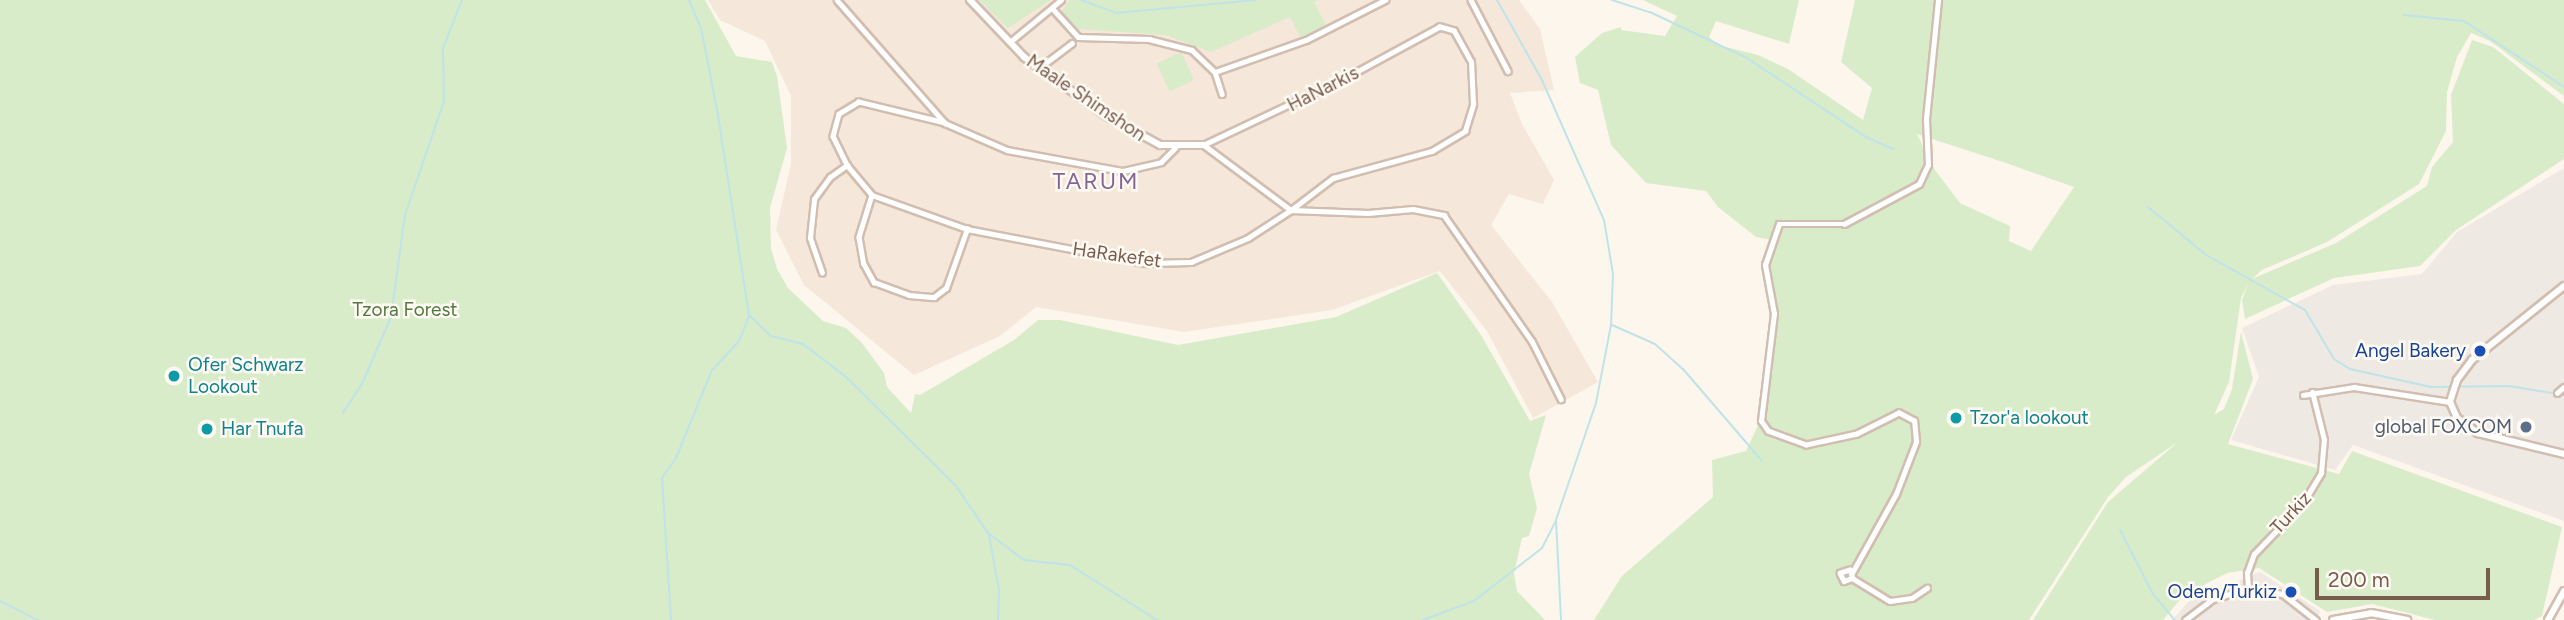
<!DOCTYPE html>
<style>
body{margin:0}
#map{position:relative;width:2564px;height:620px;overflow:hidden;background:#fdf6ec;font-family:Figtree,sans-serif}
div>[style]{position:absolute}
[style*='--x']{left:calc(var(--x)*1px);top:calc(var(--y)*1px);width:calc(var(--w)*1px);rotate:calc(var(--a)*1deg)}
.residential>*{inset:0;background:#f5e8da}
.industrial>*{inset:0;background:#efe9e4}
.green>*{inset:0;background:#d8ecc9;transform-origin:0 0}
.stream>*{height:2px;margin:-1px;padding:0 1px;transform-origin:1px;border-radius:1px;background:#bfe3e8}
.roads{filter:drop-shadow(2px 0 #d1beb0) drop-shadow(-2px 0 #d1beb0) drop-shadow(0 2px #d1beb0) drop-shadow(0 -2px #d1beb0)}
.street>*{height:4.5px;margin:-2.25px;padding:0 2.25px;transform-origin:2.25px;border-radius:2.25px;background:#fff}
.secondary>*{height:6px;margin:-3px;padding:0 3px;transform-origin:3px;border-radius:3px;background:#fff}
.dots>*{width:19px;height:19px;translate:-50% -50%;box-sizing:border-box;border:4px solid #fffaf3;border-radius:50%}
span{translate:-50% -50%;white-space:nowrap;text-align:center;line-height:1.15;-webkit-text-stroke:5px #fffaf3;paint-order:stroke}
.street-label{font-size:19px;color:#7a5c4d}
.park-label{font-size:19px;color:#537a41}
.transit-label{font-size:19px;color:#164399}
.right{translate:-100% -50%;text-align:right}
.culture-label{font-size:19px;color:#0d838f}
.left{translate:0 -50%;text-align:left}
.service-label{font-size:19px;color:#4e5e75}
.quarter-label{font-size:23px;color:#846695;letter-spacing:2px}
.scale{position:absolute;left:2315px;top:568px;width:175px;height:32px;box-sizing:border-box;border:4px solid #7a5c4d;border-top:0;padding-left:9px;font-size:21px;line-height:24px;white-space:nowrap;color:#7a5c4d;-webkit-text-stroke:5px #fffaf3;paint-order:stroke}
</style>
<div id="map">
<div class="residential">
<div style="clip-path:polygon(708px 0,1519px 0,1540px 29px,1554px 90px,1510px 93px,1522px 124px,1554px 180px,1543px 204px,1509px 194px,1491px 225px,1552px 302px,1598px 382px,1533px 418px,1487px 331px,1440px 271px,1332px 310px,1184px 332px,1036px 307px,1000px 336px,914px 375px,804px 285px,776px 230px,791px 164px,791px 96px,765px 41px,720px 20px)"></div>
</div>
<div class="industrial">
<div style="clip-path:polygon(2564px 168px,2564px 521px,2353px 445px,2335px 470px,2231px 440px,2259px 377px,2242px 328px,2333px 285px,2422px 274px,2457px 232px)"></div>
<div style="clip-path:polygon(2260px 572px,2320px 611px,2316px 620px,2172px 620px,2190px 600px)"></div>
</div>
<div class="green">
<div style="clip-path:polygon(0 0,705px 0,736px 56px,772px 62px,777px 76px,787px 148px,770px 208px,771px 248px,777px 269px,788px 288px,823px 321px,846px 328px,862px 343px,884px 373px,887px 387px,911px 413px,915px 394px,920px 395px,1014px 340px,1038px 320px,1060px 320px,1178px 345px,1336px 317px,1437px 273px,1481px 335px,1530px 421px,1546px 415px,1529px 474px,1537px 508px,1529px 536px,1522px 538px,1514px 573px,1517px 591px,1545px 620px,0 620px)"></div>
<div style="clip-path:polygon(979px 0,1051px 0,1008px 28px)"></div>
<div style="clip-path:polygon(1069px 0,1318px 0,1314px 2px,1326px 25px,1300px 37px,1290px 17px,1211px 52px,1165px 35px,1078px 29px,1061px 13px)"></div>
<div style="clip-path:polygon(evenodd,1643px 0,1799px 0,1789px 44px,1716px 21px,1709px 37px,1718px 45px,1758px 55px,1788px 69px,1863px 120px,1872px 88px,1841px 62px,1855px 0,2564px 0,2564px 96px,2490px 41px,2471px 33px,2457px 57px,2447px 92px,2446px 131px,2419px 184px,2327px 242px,2262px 270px,2252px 279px,2336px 243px,2427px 186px,2432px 167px,2453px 142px,2451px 95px,2472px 40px,2493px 47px,2564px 104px,2564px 159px,2456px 230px,2420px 266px,2334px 278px,2245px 319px,2242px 300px,2248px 284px,2241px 298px,2229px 382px,2214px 415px,2224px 409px,2232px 389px,2241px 332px,2253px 379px,2228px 444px,2339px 474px,2352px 451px,2562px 527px,2542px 616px,2534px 620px,2435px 620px,2372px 604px,2327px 612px,2259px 568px,2227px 573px,2184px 595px,2163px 620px,2033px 620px,2108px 502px,2178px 442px,2126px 477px,2108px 497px,2029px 620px,1594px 620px,1622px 576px,1713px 497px,1712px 460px,1746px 451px,1762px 417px,1773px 370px,1768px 269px,1771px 240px,1756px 237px,1718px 207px,1706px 191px,1646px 183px,1611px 145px,1598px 90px,1580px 83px,1575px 57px,1602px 33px,1621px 27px,1621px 30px,1665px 36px,1677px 16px,1643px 0,1917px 134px,2006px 163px,2074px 187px,2031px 251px,2009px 241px,2010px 226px,1960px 203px,1935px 170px,1917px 134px)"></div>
<div style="left:1181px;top:52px;width:31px;height:27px;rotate:65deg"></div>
</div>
<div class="stream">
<div style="--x:689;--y:0;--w:30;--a:67"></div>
<div style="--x:701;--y:28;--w:89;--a:78.9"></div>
<div style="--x:718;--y:115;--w:202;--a:81.2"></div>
<div style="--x:749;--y:315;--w:30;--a:44"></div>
<div style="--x:771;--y:336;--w:33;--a:14"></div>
<div style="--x:803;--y:344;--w:53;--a:37.3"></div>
<div style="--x:845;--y:376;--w:156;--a:44.7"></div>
<div style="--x:956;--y:486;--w:57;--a:55.8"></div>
<div style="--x:988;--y:533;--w:45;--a:36.9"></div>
<div style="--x:1024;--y:560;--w:46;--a:6.2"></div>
<div style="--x:1070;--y:565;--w:103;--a:32.3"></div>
<div style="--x:1081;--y:0;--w:37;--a:20"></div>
<div style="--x:1116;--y:13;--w:140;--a:-5.3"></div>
<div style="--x:1497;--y:0;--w:90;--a:60.6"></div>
<div style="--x:1541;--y:78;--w:155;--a:66.1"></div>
<div style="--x:1604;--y:220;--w:55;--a:80.5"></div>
<div style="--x:1613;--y:274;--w:51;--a:92.2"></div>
<div style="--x:1611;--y:325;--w:79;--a:100.9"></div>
<div style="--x:1596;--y:403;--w:124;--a:108.9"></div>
<div style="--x:1556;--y:520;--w:100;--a:87.1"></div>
<div style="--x:1612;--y:0;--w:40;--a:18"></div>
<div style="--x:1650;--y:12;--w:107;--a:25.4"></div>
<div style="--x:1747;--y:58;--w:143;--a:33.6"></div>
<div style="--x:1866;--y:137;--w:30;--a:24"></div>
<div style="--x:2404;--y:15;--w:60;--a:5.7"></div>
<div style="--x:2464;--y:21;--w:120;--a:33.4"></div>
<div style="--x:2148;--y:207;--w:75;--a:39.6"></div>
<div style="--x:2206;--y:255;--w:113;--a:29.1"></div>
<div style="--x:2305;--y:310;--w:57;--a:59.4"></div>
<div style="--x:2334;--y:359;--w:19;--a:32"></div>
<div style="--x:2350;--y:369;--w:83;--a:12.5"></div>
<div style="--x:2431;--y:387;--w:78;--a:-0.7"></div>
<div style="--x:2509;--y:386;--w:56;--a:9.3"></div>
<div style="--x:1612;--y:325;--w:47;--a:23.8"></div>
<div style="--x:1655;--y:344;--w:38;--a:42"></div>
<div style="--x:1683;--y:369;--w:121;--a:49.3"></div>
<div style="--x:343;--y:413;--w:35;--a:-57"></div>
<div style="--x:362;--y:384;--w:73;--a:-66.6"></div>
<div style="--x:391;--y:317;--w:103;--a:-82.2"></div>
<div style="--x:405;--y:215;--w:120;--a:-71.1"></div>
<div style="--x:444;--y:101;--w:53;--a:-91.1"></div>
<div style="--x:443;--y:48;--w:52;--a:-68.4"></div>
<div style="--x:2120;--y:530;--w:72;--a:62.7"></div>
<div style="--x:2153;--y:594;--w:34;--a:50"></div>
<div style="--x:989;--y:535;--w:56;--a:79.7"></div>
<div style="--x:999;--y:590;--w:30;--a:92"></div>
<div style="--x:0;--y:601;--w:42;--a:26.6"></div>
<div style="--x:671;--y:620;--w:142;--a:-93.6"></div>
<div style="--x:662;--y:478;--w:24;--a:-55"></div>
<div style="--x:676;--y:458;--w:95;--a:-67.8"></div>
<div style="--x:712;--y:370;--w:40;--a:-47"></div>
<div style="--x:739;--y:341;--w:27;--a:-68"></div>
<div style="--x:1423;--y:620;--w:54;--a:-20.4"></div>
<div style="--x:1474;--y:601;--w:86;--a:-37.9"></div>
<div style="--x:1542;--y:548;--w:29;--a:-63"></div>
</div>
<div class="roads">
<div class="street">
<div style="--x:837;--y:0;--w:164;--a:48.7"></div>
<div style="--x:945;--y:123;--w:68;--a:23.5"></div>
<div style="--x:1007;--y:150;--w:118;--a:10.3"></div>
<div style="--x:1123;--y:171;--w:39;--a:-13"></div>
<div style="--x:1161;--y:162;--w:20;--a:-45"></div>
<div style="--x:1471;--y:0;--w:80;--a:62.5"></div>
<div style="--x:1054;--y:10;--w:36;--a:48"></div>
<div style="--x:1078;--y:37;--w:71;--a:1.6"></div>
<div style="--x:1149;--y:39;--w:44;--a:14.3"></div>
<div style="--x:1192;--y:50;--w:32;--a:44"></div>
<div style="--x:1215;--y:72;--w:23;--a:72"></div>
<div style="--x:1010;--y:42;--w:66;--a:-39.5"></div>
<div style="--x:1039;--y:68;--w:41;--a:-37.1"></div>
<div style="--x:1215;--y:72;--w:96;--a:-19.4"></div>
<div style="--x:1306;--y:40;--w:89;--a:-26.9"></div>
<div style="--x:945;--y:123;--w:89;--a:-166.3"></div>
<div style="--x:859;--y:102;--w:23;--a:149"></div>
<div style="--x:839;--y:114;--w:23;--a:105"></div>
<div style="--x:833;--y:136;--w:32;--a:64"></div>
<div style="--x:847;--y:165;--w:39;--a:50"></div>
<div style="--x:872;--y:195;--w:101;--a:19.7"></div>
<div style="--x:967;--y:229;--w:182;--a:10.8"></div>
<div style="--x:1146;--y:263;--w:45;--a:-1.3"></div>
<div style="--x:1191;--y:262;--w:62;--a:-22.8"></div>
<div style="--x:1248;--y:238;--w:51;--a:-33.1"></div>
<div style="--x:1291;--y:210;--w:53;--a:-37.3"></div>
<div style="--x:1333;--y:178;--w:103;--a:-15.3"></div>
<div style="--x:1432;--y:151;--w:39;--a:-31"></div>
<div style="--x:1465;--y:131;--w:28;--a:-73"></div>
<div style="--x:1473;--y:104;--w:42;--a:-92.7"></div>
<div style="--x:1471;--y:62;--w:35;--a:-119"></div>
<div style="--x:1454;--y:31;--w:15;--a:-164"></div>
<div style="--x:1440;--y:27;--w:105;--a:151.5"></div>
<div style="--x:1348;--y:77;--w:159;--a:154.7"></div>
<div style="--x:1204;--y:145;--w:109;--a:36.8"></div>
<div style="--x:1291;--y:210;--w:77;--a:2.2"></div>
<div style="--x:1368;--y:213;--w:45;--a:-5.1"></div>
<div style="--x:1413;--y:209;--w:32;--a:11"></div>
<div style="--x:1444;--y:215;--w:154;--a:55.1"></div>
<div style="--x:1532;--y:341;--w:65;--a:63.4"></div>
<div style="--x:872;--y:195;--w:44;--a:107.2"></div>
<div style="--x:859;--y:237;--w:27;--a:80"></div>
<div style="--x:864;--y:264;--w:21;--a:61"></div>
<div style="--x:874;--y:282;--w:37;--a:20"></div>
<div style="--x:909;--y:295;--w:25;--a:5"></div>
<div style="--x:934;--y:297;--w:15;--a:-37"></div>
<div style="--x:946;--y:288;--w:63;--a:-70.4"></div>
<div style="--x:822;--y:273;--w:37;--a:-109"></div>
<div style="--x:810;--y:238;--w:39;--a:-84"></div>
<div style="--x:814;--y:199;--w:27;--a:-54"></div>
<div style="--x:830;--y:177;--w:21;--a:-35"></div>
<div style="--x:2557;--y:393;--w:9;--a:-41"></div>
<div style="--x:2303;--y:395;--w:52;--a:-8.9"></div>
<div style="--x:2354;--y:387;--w:97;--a:8.9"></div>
<div style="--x:1852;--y:573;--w:90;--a:-60.9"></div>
<div style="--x:1896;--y:494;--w:56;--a:-69"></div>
<div style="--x:1916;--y:442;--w:21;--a:-95"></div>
<div style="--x:1914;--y:421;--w:17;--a:-152"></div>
<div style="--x:1899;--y:413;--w:47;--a:153.4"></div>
<div style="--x:1857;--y:434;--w:52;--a:167.8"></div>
<div style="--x:1806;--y:445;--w:40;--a:-159.8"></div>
<div style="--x:1768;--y:431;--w:12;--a:-125"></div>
<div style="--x:1761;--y:421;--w:108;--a:-83.1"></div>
<div style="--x:1774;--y:314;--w:50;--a:-100.4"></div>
<div style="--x:1765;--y:265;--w:43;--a:-71.1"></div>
<div style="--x:1779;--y:224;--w:65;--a:0"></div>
<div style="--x:1844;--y:224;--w:85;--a:-28.1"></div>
<div style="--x:1919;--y:184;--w:21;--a:-65"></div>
<div style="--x:1928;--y:165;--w:46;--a:-92.5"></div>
<div style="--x:1926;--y:119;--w:120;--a:-84.2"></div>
<div style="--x:1852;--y:578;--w:8;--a:-104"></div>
<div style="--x:1850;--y:570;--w:10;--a:163"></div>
<div style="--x:1840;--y:573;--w:9;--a:63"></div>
<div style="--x:1844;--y:581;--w:9;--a:-21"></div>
<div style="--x:1852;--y:578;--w:44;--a:31.2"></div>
<div style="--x:1890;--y:601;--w:22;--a:-8"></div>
<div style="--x:1912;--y:598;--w:18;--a:-34"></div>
<div style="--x:2248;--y:588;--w:15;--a:-94"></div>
<div style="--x:2247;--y:573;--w:20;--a:-70"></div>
<div style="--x:2254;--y:554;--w:71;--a:-46.1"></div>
<div style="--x:2303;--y:503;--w:35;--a:-59"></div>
<div style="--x:2321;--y:473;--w:33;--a:-85"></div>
<div style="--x:2324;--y:440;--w:49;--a:-104"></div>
<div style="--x:2185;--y:620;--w:35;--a:-37"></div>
<div style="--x:2213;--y:599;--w:37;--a:-17"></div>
<div style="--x:2248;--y:588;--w:36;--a:10"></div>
<div style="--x:2283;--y:594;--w:42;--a:38.2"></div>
</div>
<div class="secondary">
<div style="--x:970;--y:0;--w:79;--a:46.5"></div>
<div style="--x:1024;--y:57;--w:100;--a:35.6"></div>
<div style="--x:1105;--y:115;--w:63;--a:28.6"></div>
<div style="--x:1160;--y:145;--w:44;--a:0"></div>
<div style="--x:2564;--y:286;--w:118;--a:141.2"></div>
<div style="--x:2472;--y:360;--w:25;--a:127"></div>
<div style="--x:2457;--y:380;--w:23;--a:108"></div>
<div style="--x:2450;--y:402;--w:17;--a:66"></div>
<div style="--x:2457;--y:418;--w:26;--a:36"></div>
<div style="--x:2478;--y:433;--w:89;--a:13.7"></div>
<div style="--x:2333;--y:620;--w:39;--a:-10"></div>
<div style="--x:2371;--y:613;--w:37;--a:11"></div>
<div style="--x:2548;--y:620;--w:33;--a:-61"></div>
</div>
</div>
<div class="dots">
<div style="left:2480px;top:351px;background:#1a4fb4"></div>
<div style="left:174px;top:376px;background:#0f9aa8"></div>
<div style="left:1956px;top:418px;background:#0f9aa8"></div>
<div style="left:2526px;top:427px;background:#5c6f8a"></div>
<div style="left:207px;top:429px;background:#0f9aa8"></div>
<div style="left:2291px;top:592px;background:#1a4fb4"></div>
</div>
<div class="street-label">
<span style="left:1323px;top:89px;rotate:-27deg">HaNarkis</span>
<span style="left:1086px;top:98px;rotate:34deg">Maale Shimshon</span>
<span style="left:1117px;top:255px;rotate:8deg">HaRakefet</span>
<span style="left:2291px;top:513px;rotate:-47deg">Turkiz</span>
</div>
<div class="park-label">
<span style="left:405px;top:310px">Tzora Forest</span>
</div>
<div class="transit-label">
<span class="right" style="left:2466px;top:351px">Angel Bakery</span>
<span class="right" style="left:2277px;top:592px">Odem/Turkiz</span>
</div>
<div class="culture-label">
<span class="left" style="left:188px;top:376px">Ofer Schwarz<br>Lookout</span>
<span class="left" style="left:1970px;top:418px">Tzor'a lookout</span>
<span class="left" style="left:221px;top:429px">Har Tnufa</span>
</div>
<div class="service-label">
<span class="right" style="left:2512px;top:427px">global FOXCOM</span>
</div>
<div class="quarter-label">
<span style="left:1096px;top:181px">TARUM</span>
</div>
<div class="scale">200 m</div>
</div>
